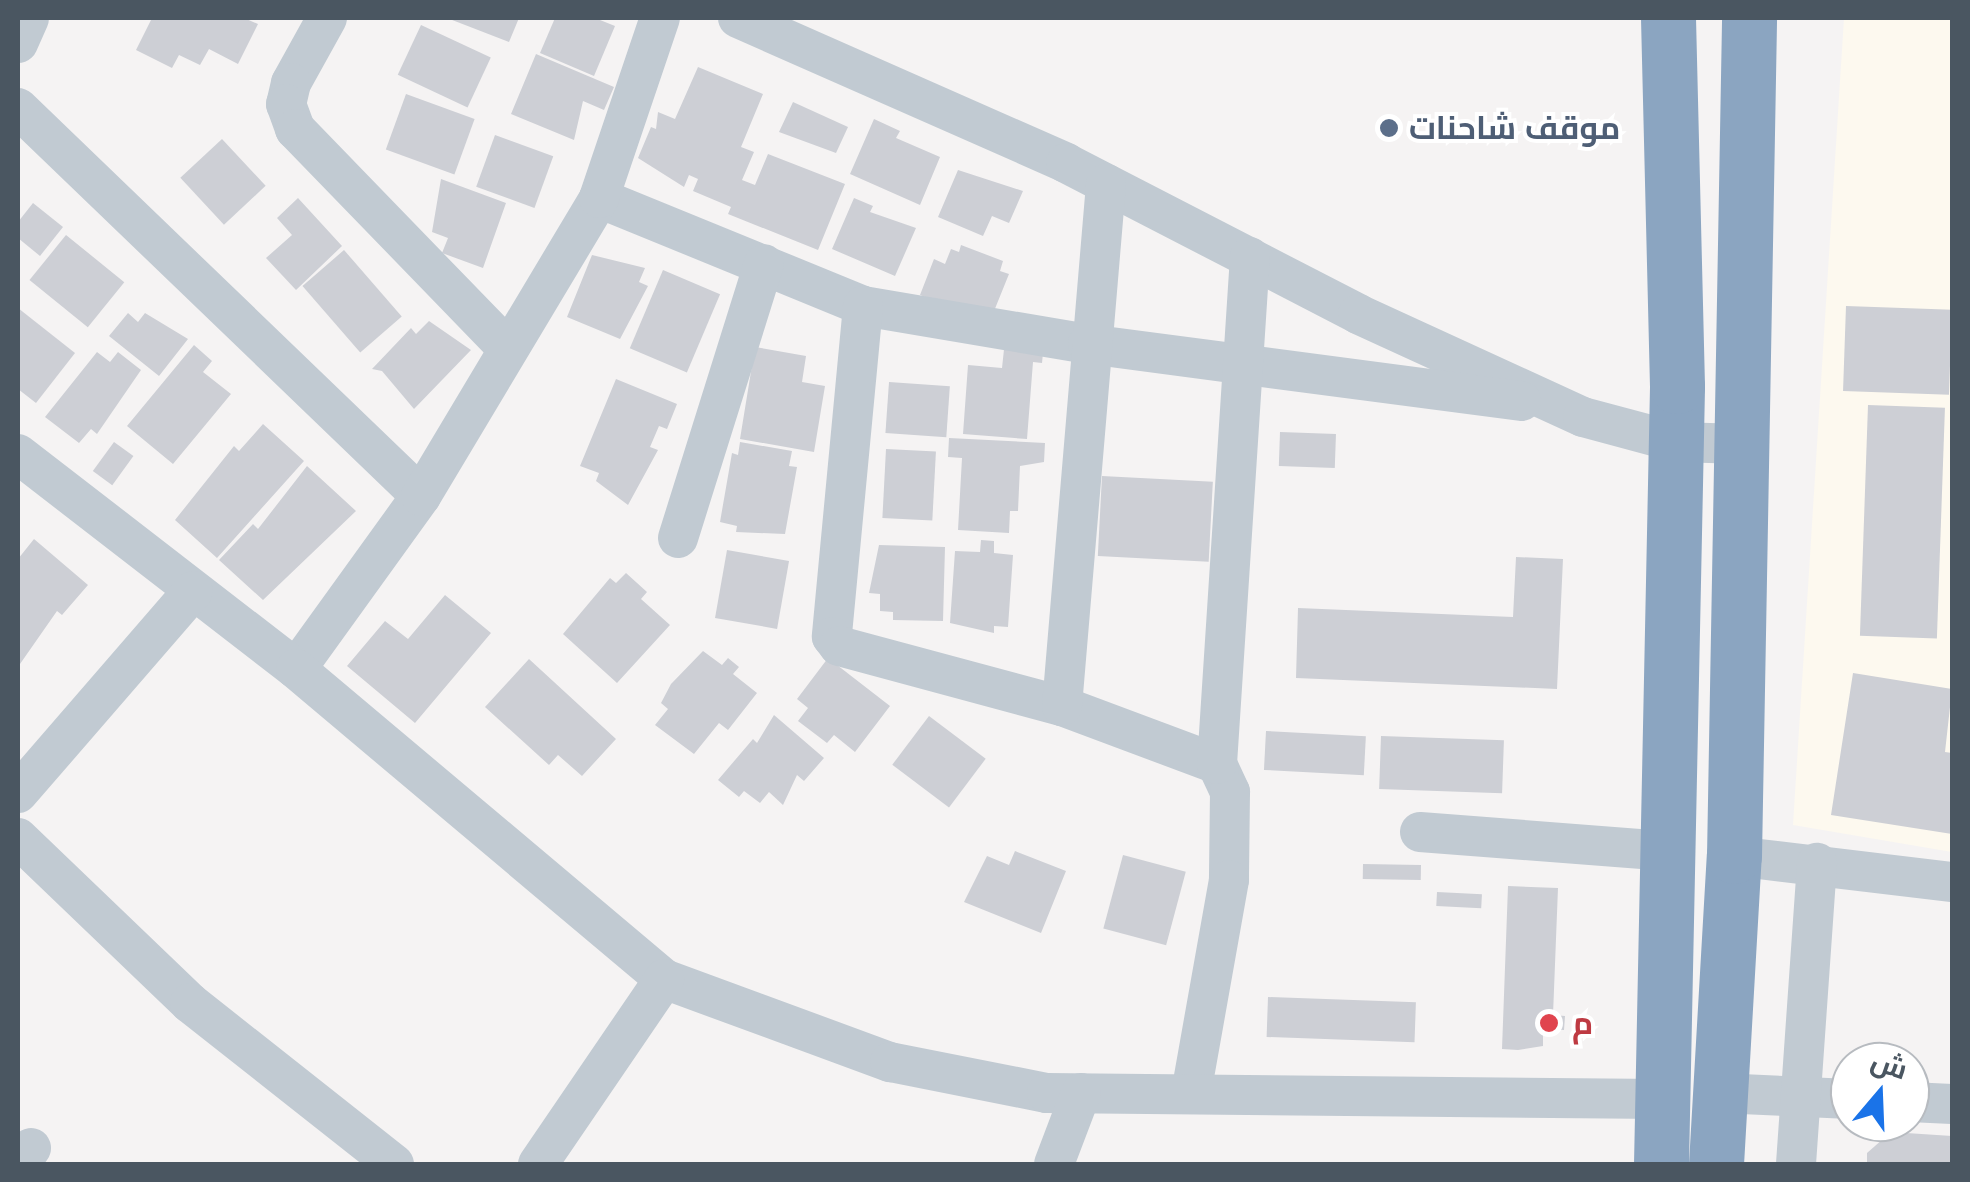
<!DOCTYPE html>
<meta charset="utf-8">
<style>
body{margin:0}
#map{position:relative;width:1970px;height:1182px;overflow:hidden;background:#f5f3f3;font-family:Helvetica,Cairo,sans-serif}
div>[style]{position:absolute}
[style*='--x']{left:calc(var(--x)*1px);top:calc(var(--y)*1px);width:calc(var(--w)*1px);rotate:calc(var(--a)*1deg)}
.commercial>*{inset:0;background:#fdf9ef}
.building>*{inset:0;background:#cdcfd5;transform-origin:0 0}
.minor>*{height:40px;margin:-20px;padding:0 20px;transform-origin:20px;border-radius:20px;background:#c1cad2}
.highway>*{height:55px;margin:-27.5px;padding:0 27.5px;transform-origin:27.5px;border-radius:27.5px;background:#8ba5c1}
.dots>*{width:28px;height:28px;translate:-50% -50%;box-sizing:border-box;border:5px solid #fff;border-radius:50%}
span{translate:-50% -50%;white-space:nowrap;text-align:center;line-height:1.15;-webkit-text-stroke:8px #fff;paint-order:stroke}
.service-label{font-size:32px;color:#4e5e75;font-weight:700}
.left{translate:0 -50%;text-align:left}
.health-label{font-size:32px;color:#be3a42;font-weight:700}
.frame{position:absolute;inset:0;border:20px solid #4a5661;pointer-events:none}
.north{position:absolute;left:1830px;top:1042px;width:100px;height:100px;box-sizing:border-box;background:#fff;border:2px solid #b7bbc0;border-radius:50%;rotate:19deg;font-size:28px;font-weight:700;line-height:40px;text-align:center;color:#4a5661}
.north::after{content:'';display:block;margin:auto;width:35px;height:45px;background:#1a73e8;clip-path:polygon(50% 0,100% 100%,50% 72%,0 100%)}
</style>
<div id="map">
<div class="commercial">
<div style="clip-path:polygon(1844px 18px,1952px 18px,1952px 852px,1793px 825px)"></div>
</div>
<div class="building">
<div style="clip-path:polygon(152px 18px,244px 18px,258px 24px,238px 64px,209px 49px,200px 65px,179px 55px,172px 68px,136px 50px)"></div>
<div style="clip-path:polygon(447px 18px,519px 18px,509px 42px)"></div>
<div style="clip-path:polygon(555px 18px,595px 18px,615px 26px,594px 76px,540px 53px)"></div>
<div style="left:421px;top:25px;width:77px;height:55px;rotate:25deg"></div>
<div style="clip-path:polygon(536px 54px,614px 87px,604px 110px,583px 101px,574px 140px,511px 114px)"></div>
<div style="clip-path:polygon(698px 67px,763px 94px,741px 147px,754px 152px,742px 180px,755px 185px,768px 154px,845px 184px,818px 250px,728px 214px,731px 207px,693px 191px,698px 179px,689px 175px,684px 187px,638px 158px,651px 127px,656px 129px,658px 112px,675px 119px)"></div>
<div style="left:406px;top:94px;width:73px;height:59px;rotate:20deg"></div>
<div style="clip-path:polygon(793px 102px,848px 127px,836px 153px,779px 132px)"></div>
<div style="clip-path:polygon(874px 119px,900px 131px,896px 138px,940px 157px,920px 205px,850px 174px)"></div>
<div style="left:495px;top:135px;width:62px;height:55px;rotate:20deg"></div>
<div style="left:222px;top:139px;width:64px;height:57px;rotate:47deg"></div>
<div style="clip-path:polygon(958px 170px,1023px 191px,1009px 223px,992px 216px,983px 236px,938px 217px)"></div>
<div style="clip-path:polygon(441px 179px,506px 203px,483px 268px,442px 253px,448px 238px,432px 232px)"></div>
<div style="clip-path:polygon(298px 198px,342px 246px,296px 290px,266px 258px,292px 235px,277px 218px)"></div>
<div style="clip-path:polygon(854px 198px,873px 206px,870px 212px,916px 228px,895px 276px,832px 249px)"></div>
<div style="clip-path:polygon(33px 203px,63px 227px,40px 256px,18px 238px,18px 222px)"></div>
<div style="left:66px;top:235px;width:75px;height:58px;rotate:39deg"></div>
<div style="clip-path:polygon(961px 245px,1003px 261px,1000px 271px,1009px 274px,990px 321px,920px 295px,934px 259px,945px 264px,951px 249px,959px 252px)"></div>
<div style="left:344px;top:250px;width:88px;height:55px;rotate:49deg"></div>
<div style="clip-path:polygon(592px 255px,645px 268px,639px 282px,648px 286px,620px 339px,567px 317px)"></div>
<div style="left:663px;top:270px;width:62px;height:85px;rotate:23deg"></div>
<div style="left:1846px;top:306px;width:106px;height:85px;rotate:2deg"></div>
<div style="clip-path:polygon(18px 308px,75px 353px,36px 403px,18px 389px)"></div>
<div style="clip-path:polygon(128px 313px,138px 322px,145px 313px,188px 339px,159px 376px,109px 336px)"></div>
<div style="clip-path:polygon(429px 321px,471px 350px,414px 409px,382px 371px,372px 369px,411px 328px,416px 334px)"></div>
<div style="clip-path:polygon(1005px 340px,1044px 343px,1042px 363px,1033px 362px,1027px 439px,963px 434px,968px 365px,1002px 368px)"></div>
<div style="clip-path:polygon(194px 345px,212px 361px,203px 372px,231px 394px,173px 464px,127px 426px)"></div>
<div style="clip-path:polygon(755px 347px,806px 356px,802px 382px,825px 386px,814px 452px,740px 439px)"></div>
<div style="clip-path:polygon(97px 352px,110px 362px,118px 352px,141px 370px,97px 434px,91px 429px,79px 443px,45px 417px)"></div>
<div style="clip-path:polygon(616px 379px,677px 404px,667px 429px,659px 426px,650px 447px,658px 450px,628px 505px,596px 481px,599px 473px,580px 466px)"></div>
<div style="left:889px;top:382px;width:61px;height:51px;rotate:4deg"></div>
<div style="left:1868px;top:405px;width:77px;height:231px;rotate:2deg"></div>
<div style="clip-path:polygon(263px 424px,304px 461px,217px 558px,175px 520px,234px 446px,239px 451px)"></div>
<div style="left:1280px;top:432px;width:56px;height:34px;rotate:2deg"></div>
<div style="clip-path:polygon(949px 438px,1045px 443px,1044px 462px,1020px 466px,1018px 511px,1010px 511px,1009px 533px,958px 530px,962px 458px,948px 457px)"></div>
<div style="left:114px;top:442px;width:24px;height:36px;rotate:36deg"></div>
<div style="clip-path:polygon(740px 442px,792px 451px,789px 466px,797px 467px,785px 534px,736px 532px,737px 526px,720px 522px,732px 453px,738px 455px)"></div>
<div style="left:886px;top:449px;width:50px;height:69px;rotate:3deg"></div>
<div style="clip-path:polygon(307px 466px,356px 511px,263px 600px,219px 560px,253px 524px,258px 529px)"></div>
<div style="left:1102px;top:476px;width:111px;height:80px;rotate:3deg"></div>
<div style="clip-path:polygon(34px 539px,88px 585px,62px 615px,57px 611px,20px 664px,18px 559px)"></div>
<div style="clip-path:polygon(981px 540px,994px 541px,994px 553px,1013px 555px,1008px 627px,994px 626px,994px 633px,950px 623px,955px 551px,980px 552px)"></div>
<div style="clip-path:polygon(879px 545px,945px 547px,943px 621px,893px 620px,893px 612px,880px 611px,880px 594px,869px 593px)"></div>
<div style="left:727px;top:550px;width:63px;height:69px;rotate:10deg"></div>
<div style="clip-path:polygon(1516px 557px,1563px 559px,1557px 689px,1296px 678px,1298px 608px,1513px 617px)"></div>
<div style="clip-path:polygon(626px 573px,647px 592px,641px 599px,670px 625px,617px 683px,563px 634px,610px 578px,616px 583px)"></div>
<div style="clip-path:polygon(445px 595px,491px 633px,415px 723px,347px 666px,385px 621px,408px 639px)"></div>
<div style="clip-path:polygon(703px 651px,722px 665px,728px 658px,739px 667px,733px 674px,757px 693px,728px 730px,719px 723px,694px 754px,655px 725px,668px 709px,661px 703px,671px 684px)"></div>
<div style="clip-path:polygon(828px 658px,890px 706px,855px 752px,834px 735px,827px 743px,798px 721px,808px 708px,797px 699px)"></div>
<div style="clip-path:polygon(529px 659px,616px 739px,582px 776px,558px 755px,549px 765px,485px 707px)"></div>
<div style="clip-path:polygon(1853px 673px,1952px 689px,1945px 752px,1952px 753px,1952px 834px,1831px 815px)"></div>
<div style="clip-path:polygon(774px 715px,824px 758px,804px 781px,797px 775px,783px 805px,769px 792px,760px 803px,744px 791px,739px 797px,718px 780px,753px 739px,757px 743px)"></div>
<div style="left:929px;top:716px;width:71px;height:61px;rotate:37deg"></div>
<div style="left:1266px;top:731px;width:100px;height:39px;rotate:3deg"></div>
<div style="left:1381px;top:736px;width:123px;height:53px;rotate:2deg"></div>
<div style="clip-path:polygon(1015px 851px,1066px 871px,1041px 933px,964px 902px,987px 856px,1009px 865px)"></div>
<div style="left:1123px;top:855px;width:65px;height:76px;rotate:15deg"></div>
<div style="left:1363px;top:864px;width:58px;height:15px;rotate:1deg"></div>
<div style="clip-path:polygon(1508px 886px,1558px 888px,1553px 1015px,1565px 1016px,1564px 1030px,1543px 1029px,1543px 1046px,1518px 1050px,1502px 1049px)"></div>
<div style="left:1437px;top:892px;width:45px;height:14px;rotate:3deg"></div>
<div style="left:1268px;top:997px;width:148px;height:40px;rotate:2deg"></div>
<div style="clip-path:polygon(1891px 1132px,1952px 1136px,1952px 1164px,1867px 1164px,1867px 1153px)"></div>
</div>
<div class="minor">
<div style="--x:327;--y:18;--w:74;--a:119"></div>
<div style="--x:291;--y:83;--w:22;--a:103"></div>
<div style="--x:286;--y:104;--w:27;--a:70"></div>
<div style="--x:295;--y:129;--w:306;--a:45.9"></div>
<div style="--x:738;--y:18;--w:359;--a:23.8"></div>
<div style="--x:1066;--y:163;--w:329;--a:27.3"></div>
<div style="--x:1358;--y:314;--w:247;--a:24.6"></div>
<div style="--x:1583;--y:417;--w:96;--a:15"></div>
<div style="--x:1676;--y:442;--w:67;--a:1.7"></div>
<div style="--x:18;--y:43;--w:27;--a:-66"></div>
<div style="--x:18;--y:108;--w:559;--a:43.91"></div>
<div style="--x:421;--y:496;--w:213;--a:125.8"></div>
<div style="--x:599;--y:198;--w:285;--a:22.2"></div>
<div style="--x:863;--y:306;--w:228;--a:9.6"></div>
<div style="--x:1088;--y:344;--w:437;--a:7.5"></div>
<div style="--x:863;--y:306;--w:332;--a:95.4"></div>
<div style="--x:832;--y:637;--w:11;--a:52"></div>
<div style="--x:839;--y:646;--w:231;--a:15.1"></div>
<div style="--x:1062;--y:706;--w:165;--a:20.5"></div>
<div style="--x:1217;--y:764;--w:31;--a:65"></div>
<div style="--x:1230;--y:792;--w:88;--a:90.7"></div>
<div style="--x:1229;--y:880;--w:216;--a:100.1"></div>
<div style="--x:18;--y:454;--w:351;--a:37.7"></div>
<div style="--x:296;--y:669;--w:481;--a:40.1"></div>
<div style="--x:664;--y:979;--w:241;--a:20.2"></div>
<div style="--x:890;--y:1062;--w:160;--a:11.2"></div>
<div style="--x:1047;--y:1093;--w:615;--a:0.56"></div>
<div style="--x:421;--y:496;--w:347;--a:-59.1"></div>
<div style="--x:599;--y:198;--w:190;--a:-71.3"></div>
<div style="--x:678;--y:538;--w:287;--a:-72.6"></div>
<div style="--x:1062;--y:706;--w:524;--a:-85.18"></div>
<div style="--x:1217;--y:764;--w:508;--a:-86.28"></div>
<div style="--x:18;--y:793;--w:267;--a:-49.1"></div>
<div style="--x:1420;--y:832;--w:249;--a:4.4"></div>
<div style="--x:18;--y:838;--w:238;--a:43.8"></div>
<div style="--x:190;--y:1003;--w:260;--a:38.3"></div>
<div style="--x:1734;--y:856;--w:220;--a:6.8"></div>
<div style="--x:1719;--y:1093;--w:131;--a:2.6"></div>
<div style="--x:1910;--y:1102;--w:42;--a:2.7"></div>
<div style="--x:19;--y:1164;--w:20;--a:-53"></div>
<div style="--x:538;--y:1164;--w:224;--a:-55.7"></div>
<div style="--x:1054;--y:1164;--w:76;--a:-69.2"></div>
<div style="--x:1796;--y:1164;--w:302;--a:-86"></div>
</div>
<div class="highway">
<div style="--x:1661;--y:1164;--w:778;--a:-88.82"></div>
<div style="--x:1677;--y:386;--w:368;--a:-91.4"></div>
<div style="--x:1716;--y:1164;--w:309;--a:-86.7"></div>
<div style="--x:1734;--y:856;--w:838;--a:-88.97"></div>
</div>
<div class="dots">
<div style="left:1389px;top:128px;background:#5c6f8a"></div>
<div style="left:1549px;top:1023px;background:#e0444e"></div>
</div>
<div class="service-label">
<span class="left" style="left:1409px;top:128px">موقف شاحنات</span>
</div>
<div class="health-label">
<span class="left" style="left:1572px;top:1023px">م</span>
</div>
<div class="frame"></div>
<div class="north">ش</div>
</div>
